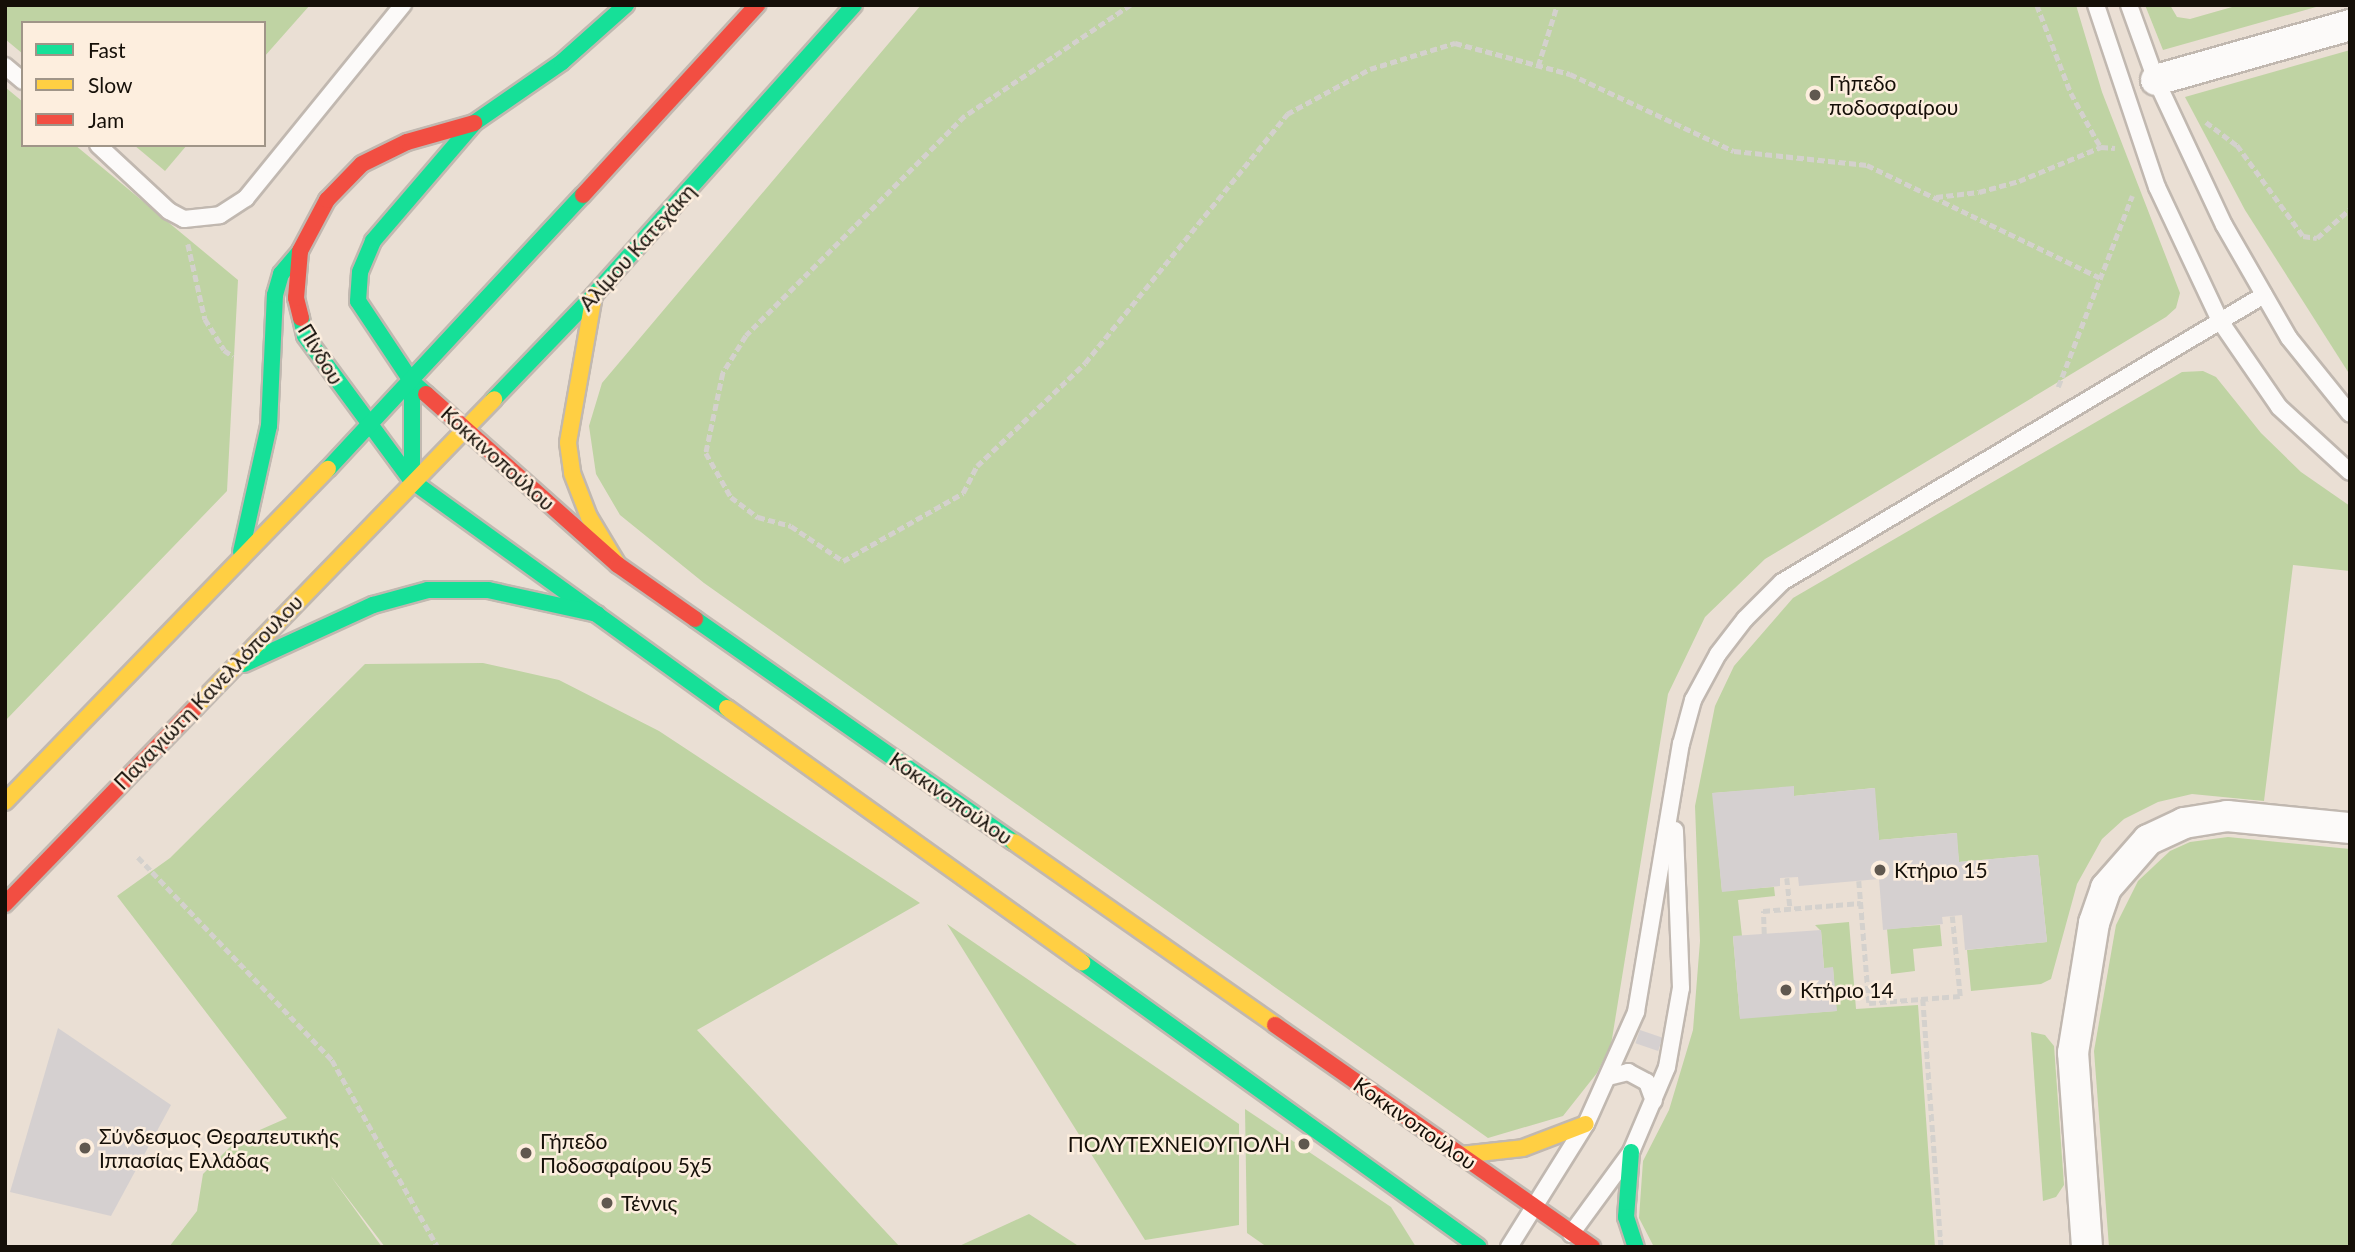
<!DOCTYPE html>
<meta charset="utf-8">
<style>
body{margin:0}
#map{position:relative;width:2355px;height:1252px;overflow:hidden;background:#eadfd4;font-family:Lato,sans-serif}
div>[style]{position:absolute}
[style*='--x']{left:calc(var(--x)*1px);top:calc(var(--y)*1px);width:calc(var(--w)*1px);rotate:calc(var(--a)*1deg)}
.green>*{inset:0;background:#bfd3a3}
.building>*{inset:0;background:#d5d0d0;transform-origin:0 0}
.path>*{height:4.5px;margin-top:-2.25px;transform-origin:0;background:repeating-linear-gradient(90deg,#d4d1cd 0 7px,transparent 0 10.5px)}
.roads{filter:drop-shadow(2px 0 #c1b8b0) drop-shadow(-2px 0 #c1b8b0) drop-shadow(0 2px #c1b8b0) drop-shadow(0 -2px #c1b8b0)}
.lane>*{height:16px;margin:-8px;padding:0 8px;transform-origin:8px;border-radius:8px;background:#fcfaf9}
.street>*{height:30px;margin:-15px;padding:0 15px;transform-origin:15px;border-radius:15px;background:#fcfaf9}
.fast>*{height:16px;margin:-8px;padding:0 8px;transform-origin:8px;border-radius:8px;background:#16e098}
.slow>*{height:16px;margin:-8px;padding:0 8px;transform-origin:8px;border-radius:8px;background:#ffcf43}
.jam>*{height:16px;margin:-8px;padding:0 8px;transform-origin:8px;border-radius:8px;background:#f24e42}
.dots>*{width:19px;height:19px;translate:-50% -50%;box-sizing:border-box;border:4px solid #fdeede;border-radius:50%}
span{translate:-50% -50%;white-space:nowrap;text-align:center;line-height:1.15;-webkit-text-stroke:5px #fdeede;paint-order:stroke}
.poi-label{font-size:21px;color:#150f08}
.left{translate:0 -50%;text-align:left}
.right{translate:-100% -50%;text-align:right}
.street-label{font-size:21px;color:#150f08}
.frame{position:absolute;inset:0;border:7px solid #150f08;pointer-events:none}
.legend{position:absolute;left:21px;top:21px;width:245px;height:126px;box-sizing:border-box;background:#fdeede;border:2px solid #a09588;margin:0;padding:9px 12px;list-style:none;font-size:21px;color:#150f08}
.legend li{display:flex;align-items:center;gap:14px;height:35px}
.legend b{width:35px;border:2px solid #a09588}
</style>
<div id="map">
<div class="green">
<div style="clip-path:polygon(5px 5px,310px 5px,264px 57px,264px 23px,23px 23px,23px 54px,5px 39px)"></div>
<div style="clip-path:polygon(921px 5px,2076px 5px,2102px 92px,2180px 293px,2176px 308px,2166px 317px,1765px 559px,1705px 617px,1668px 694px,1611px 1045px,1597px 1073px,1563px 1116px,1488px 1138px,704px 583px,620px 515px,596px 474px,589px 426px,602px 383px)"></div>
<div style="clip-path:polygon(2145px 5px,2170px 5px,2177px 17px,2190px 19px,2239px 5px,2323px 5px,2163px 50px)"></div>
<div style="clip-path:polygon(2350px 50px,2350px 375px,2245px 210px,2185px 97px)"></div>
<div style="clip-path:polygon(5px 87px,23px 102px,23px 145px,75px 145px,238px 280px,227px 491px,5px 721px)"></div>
<div style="clip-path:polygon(134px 145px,187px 145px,165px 171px)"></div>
<div style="clip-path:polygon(2203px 371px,2216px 377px,2261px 433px,2301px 472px,2350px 506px,2350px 571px,2293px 565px,2264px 801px,2192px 794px,2158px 802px,2124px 819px,2102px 839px,2077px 884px,2051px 979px,2041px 984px,1971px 991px,1967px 950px,2047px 942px,2038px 855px,1959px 862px,1956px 833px,1879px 840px,1874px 788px,1794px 796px,1794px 787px,1713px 793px,1722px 891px,1774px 887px,1775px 896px,1738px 900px,1742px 936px,1733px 937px,1740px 1018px,1836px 1011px,1833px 968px,1824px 968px,1821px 931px,1815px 925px,1849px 922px,1856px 1009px,1918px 1005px,1935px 1247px,1654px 1247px,1639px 1218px,1643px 1161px,1669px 1110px,1693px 1030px,1700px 941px,1695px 806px,1715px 706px,1734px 666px,1793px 598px,2182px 372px)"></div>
<div style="clip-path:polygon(483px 663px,559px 680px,659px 731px,920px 903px,697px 1030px,900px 1247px,385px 1247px,330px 1175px,382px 1247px,169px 1247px,197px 1211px,203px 1174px,237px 1140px,287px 1118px,117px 896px,170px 858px,365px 664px)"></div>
<div style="clip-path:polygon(2228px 837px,2350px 849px,2350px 1247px,2109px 1247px,2094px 1051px,2116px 925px,2138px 881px,2170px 851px,2190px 842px)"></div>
<div style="clip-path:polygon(947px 924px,1239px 1124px,1239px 1225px,1145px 1240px)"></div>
<div style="clip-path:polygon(1940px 925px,1942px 946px,1913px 949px,1915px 971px,1891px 974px,1887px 929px)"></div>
<div style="clip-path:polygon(2031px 1032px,2045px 1035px,2054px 1046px,2064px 1185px,2056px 1197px,2043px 1201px)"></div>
<div style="clip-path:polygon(1245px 1109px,1391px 1207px,1416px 1247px,1267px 1247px,1247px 1233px)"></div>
<div style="clip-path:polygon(1029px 1214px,1080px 1247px,957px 1247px)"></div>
</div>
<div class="building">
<div style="clip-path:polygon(1794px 786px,1794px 796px,1875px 788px,1879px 840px,1957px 833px,1959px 862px,2038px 855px,2047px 942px,1965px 950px,1962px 915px,1942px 917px,1943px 924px,1883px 930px,1879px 879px,1799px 886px,1798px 877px,1780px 878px,1780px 886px,1722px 892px,1712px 793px)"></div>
<div style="clip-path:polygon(1821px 930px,1824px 968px,1833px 967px,1837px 1011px,1740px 1019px,1733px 936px)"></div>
<div style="clip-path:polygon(58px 1028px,171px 1105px,111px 1216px,10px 1192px)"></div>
<div style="left:1640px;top:1030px;width:24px;height:14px;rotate:19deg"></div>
</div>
<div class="path">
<div style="--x:1131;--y:5;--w:200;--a:146.2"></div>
<div style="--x:965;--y:116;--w:310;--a:134.9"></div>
<div style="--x:746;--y:336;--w:44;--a:121.9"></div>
<div style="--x:723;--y:373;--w:82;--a:102"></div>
<div style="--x:706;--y:453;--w:51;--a:60.4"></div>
<div style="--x:731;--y:497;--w:34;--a:37"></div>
<div style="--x:758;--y:517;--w:34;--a:15"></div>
<div style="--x:791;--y:526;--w:63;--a:33.9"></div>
<div style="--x:843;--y:561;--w:138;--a:-29.5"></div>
<div style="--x:963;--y:493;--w:30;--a:-63"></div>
<div style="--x:977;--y:466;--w:149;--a:-43.6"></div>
<div style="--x:1085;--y:363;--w:321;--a:-50.9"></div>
<div style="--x:1287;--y:114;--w:94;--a:-28.5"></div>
<div style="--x:1370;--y:69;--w:89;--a:-17"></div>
<div style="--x:1455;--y:43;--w:119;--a:15.1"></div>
<div style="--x:1570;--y:74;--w:181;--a:25.2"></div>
<div style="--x:1734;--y:151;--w:134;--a:6"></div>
<div style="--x:1867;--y:165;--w:260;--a:25.8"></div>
<div style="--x:2037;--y:5;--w:94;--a:68.9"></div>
<div style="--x:2071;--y:93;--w:52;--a:61.5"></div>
<div style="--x:2096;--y:139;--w:9;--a:58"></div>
<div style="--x:2101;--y:147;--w:14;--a:4"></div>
<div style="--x:1538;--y:66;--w:64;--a:-72.7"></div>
<div style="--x:2206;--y:122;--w:39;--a:37"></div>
<div style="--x:2237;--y:145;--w:112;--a:54"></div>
<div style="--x:2303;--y:236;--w:14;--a:8"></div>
<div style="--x:2317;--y:238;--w:44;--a:-41.3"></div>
<div style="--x:1936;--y:197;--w:43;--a:-6.6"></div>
<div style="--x:1979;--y:192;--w:41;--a:-15.4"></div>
<div style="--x:2019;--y:181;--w:89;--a:-22.5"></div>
<div style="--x:188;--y:244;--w:77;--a:77.2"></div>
<div style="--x:205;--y:319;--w:36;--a:58"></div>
<div style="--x:224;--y:350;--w:11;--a:34"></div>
<div style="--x:2058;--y:387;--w:205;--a:-68.8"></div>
<div style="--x:138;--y:857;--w:281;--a:46.3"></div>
<div style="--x:332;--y:1060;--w:215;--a:60.5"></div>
<div style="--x:1787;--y:878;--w:31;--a:84"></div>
<div style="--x:1859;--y:881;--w:122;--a:85.3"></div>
<div style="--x:1869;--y:1003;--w:91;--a:-4.4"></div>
<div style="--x:1960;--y:996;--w:80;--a:-95.7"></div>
<div style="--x:1764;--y:934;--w:23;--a:-92"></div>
<div style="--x:1763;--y:911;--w:98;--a:-4.7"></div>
<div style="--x:1923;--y:999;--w:249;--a:85.8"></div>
</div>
<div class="roads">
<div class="lane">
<div style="--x:2096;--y:5;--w:192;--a:71.5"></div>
<div style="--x:2157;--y:187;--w:148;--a:64.8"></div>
<div style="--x:2220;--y:321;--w:104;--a:55.5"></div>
<div style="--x:2279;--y:407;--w:96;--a:42.5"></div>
<div style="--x:2129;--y:5;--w:80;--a:70.2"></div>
<div style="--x:2156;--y:80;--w:160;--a:64.9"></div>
<div style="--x:2224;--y:225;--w:130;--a:60.1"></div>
<div style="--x:2289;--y:338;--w:97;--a:51.2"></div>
<div style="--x:5;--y:66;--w:23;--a:40"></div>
<div style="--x:98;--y:145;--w:97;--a:42.9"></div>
<div style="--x:169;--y:211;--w:17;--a:28"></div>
<div style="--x:184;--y:219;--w:36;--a:-6"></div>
<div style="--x:220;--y:215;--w:31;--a:-33"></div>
<div style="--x:246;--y:198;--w:249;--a:-50.9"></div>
<div style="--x:1608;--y:1077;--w:21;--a:-14"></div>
<div style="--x:1628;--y:1072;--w:21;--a:28"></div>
<div style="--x:1647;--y:1082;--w:20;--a:70"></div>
<div style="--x:1571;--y:1234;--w:102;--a:-53.8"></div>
<div style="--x:1631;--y:1152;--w:92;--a:-67"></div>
<div style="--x:1667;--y:1067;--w:80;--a:-80"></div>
<div style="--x:1681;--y:988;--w:158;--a:-92.2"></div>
<div style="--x:1509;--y:1247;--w:145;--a:-58"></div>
<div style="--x:1586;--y:1124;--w:123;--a:-65.9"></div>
<div style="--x:1636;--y:1012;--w:272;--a:-80.5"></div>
<div style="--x:1681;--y:744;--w:46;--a:-74.7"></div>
<div style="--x:1693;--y:700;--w:52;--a:-61.5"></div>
<div style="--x:1718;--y:654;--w:44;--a:-52.4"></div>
<div style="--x:1745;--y:619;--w:52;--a:-45"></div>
<div style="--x:1782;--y:582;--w:561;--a:-30.77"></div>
</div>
<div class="street">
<div style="--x:2156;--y:80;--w:202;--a:-15.8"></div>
<div style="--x:2087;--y:1247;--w:195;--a:-94.1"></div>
<div style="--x:2073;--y:1053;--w:132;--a:-80.8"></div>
<div style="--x:2094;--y:923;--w:37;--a:-71"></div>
<div style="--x:2106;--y:888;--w:64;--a:-48.8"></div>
<div style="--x:2148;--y:840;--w:40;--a:-25"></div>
<div style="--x:2184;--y:823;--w:44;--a:-9.2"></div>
<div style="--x:2227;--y:816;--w:124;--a:5.6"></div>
</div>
<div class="fast">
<div style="--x:301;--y:318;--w:18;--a:77"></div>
<div style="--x:305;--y:336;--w:180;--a:53.6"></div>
<div style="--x:412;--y:481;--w:388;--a:35.8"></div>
<div style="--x:412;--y:382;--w:99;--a:90"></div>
<div style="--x:426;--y:394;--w:18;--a:-139"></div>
<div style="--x:412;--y:382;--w:97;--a:-123.7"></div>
<div style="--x:358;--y:301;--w:29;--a:-86"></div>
<div style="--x:360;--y:272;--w:34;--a:-67"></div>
<div style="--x:373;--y:241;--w:155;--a:-49.4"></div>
<div style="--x:474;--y:123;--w:107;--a:-34.7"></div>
<div style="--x:562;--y:62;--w:86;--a:-41.7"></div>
<div style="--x:494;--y:399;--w:144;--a:-46.1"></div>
<div style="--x:594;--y:295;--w:389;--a:-48.1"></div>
<div style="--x:328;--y:469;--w:374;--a:-47.1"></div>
<div style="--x:241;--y:552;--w:129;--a:-77.5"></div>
<div style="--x:269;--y:426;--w:131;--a:-87.4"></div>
<div style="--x:275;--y:295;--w:22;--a:-74"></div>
<div style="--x:281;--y:274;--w:30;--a:-50"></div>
<div style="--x:695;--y:619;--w:389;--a:35"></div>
<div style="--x:244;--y:664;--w:142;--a:-24.6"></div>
<div style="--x:373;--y:605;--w:57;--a:-15.3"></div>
<div style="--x:428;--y:590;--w:60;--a:0"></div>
<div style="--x:488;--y:590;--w:112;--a:12.4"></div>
<div style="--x:1082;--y:962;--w:488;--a:35.7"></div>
<div style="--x:1631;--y:1152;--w:65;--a:94.4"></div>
<div style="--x:1626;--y:1217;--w:32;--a:72"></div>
</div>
<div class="slow">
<div style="--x:594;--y:295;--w:150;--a:100"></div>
<div style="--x:568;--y:443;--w:30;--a:82"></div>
<div style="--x:572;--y:473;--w:47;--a:68.9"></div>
<div style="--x:589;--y:517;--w:56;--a:58.9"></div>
<div style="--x:195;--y:708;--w:430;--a:-45.9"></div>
<div style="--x:727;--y:708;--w:437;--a:35.6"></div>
<div style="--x:5;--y:802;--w:464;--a:-45.9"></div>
<div style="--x:1014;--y:842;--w:319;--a:35"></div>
<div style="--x:1461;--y:1155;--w:62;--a:-6.4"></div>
<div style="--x:1523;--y:1148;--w:67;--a:-20.9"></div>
</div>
<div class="jam">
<div style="--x:583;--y:195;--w:258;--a:-47.5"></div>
<div style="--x:301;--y:318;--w:21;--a:-104"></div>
<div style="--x:296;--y:298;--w:47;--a:-85.1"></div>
<div style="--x:300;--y:251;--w:58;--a:-62.1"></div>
<div style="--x:327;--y:200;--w:50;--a:-45.8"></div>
<div style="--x:362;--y:164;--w:50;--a:-26.1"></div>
<div style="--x:407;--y:142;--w:70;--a:-15.8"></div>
<div style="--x:426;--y:394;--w:257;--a:41.7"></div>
<div style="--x:618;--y:565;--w:94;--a:35"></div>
<div style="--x:5;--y:904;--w:273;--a:-45.9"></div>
<div style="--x:1275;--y:1025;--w:387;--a:35"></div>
</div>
</div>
<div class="dots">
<div style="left:1815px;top:95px;background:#60584f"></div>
<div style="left:1880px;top:870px;background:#60584f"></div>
<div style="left:1786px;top:990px;background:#60584f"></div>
<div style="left:1304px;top:1144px;background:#60584f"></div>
<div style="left:85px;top:1148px;background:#60584f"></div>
<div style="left:526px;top:1153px;background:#60584f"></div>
<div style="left:607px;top:1203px;background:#60584f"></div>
</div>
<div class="poi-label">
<span class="left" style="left:1829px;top:95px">Γήπεδο<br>ποδοσφαίρου</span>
<span class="left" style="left:1894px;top:870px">Κτήριο 15</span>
<span class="left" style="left:1800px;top:990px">Κτήριο 14</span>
<span class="left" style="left:99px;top:1148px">Σύνδεσμος Θεραπευτικής<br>Ιππασίας Ελλάδας</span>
<span class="left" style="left:540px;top:1153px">Γήπεδο<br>Ποδοσφαίρου 5χ5</span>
<span class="right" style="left:1290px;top:1144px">ΠΟΛΥΤΕΧΝΕΙΟΥΠΟΛΗ</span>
<span class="left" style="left:621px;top:1203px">Τέννις</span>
</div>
<div class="street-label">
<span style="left:637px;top:247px;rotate:-48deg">Αλίμου Κατεχάκη</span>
<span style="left:321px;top:354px;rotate:59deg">Πίνδου</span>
<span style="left:498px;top:458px;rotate:42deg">Κοκκινοπούλου</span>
<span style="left:208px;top:692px;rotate:-46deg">Παναγιώτη Κανελλόπουλου</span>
<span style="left:951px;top:798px;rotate:35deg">Κοκκινοπούλου</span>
<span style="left:1415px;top:1123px;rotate:35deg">Κοκκινοπούλου</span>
</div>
<div class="frame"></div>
<ul class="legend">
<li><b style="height:9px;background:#16e098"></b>Fast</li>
<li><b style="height:9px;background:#ffcf43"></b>Slow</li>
<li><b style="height:9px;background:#f24e42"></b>Jam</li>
</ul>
</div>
